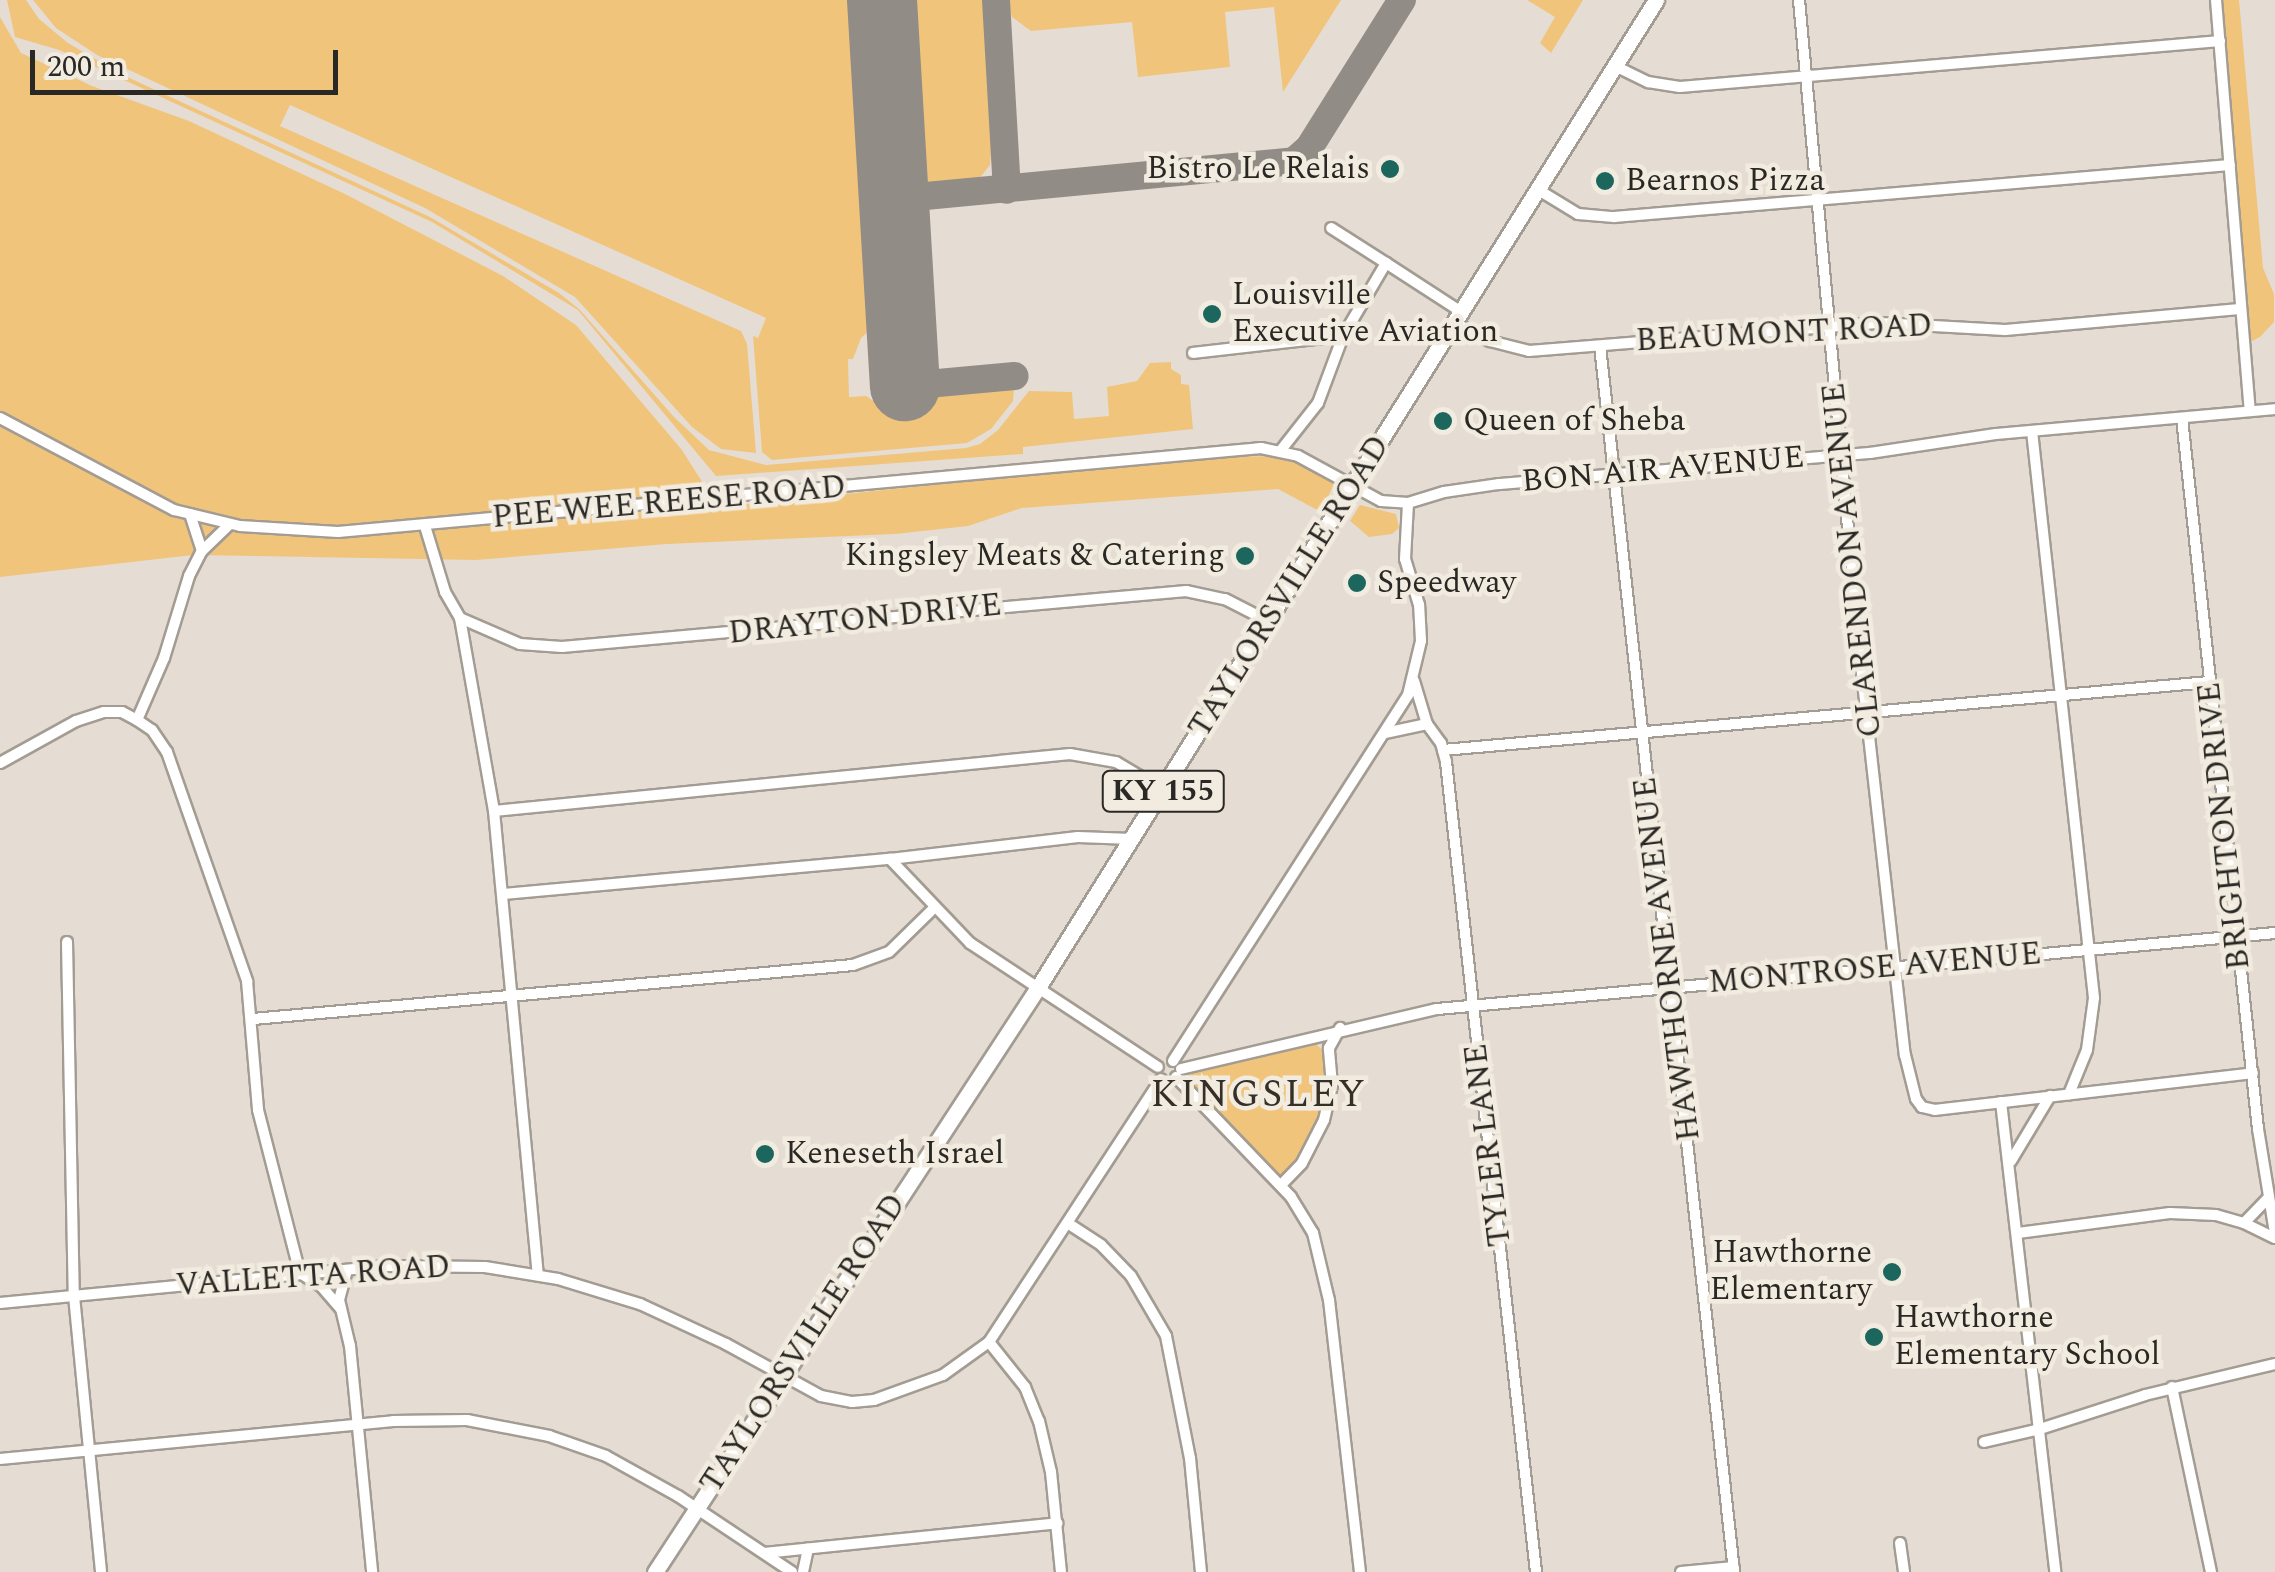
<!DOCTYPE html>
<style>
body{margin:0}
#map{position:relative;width:2275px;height:1572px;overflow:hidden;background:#e5ddd3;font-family:Spectral,serif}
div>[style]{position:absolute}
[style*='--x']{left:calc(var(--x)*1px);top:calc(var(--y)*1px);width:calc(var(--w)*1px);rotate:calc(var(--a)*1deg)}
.green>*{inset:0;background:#f1c47c}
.taxiway>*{height:28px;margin:-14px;padding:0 14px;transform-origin:14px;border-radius:14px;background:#928c86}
.runway>*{height:70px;margin:-35px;padding:0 35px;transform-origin:35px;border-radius:35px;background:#928c86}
.roads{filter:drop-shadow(2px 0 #a39c92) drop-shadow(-2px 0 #a39c92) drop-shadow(0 2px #a39c92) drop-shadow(0 -2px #a39c92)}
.street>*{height:10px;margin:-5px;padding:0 5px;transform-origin:5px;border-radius:5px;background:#fff}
.primary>*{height:15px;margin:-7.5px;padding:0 7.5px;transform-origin:7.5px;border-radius:7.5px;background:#fff}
.dots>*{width:28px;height:28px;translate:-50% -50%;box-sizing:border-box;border:5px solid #f2ebe0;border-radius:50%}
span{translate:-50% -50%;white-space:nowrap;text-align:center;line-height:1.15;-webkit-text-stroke:9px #f2ebe0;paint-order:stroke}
.shield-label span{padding:2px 8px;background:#f2ebe0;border:2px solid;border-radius:8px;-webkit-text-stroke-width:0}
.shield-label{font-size:30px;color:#2a2824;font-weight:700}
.poi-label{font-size:32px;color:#2a2824}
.right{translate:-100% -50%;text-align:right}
.left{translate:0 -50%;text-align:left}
.street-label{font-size:32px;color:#2a2824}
.quarter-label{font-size:38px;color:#352f27;letter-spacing:2.5px}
.scale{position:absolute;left:30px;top:50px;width:308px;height:45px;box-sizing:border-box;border:5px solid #2a2824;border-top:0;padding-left:12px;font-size:30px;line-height:35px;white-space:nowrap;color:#2a2824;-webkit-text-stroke:8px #f2ebe0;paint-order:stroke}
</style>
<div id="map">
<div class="green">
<div style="clip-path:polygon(7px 0,26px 0,39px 19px,68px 43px,123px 75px,430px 217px,559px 293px,579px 309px,674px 417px,709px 450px,766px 465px,966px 448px,980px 444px,998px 430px,1029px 391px,1072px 392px,1074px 419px,1109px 416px,1107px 387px,1137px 381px,1150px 363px,1171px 362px,1171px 369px,1181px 375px,1181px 384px,1189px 385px,1193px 429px,1023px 447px,1023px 454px,716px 476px,578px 310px,432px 222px,59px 50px,15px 37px)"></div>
<div style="clip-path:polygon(33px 0,861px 0,880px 321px,861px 338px,853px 359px,848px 359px,849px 397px,866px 396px,881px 406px,903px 410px,918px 408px,938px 392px,1007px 388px,1014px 389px,1013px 401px,991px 429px,967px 443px,772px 460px,762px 452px,753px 336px,758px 338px,766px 318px,290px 105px,280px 126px,741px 331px,747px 344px,756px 453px,721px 449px,692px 427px,575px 297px,425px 208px,97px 55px,56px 28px)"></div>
<div style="clip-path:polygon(896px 0,984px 0,992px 141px,990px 165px,978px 180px,930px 185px,911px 169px,907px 158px)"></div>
<div style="clip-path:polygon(1008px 0,1341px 0,1283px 92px,1274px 7px,1225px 12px,1230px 67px,1138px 77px,1132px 22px,1031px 31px,1012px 17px)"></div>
<div style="clip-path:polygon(1527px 0,1583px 0,1551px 53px,1540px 43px,1555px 17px)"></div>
<div style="clip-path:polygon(2219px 0,2239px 0,2263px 268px,2274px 294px,2274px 322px,2260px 337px,2250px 342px)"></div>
<div style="clip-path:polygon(0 17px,21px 53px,92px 86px,189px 121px,345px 194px,503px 276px,576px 325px,682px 450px,718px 507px,1204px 457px,1290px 456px,1334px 484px,1321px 512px,1278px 489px,1022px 508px,968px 526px,895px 534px,667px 544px,476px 560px,193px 555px,0 577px)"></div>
<div style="clip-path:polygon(1360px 505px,1396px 514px,1399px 528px,1392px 534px,1369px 537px,1350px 521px)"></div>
<div style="clip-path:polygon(1315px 1043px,1326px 1054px,1328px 1080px,1322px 1117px,1305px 1153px,1280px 1176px,1185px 1079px,1192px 1072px,1279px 1047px)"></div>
</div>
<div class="taxiway">
<div style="--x:996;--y:0;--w:190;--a:86.7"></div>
<div style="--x:894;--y:199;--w:402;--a:-5.4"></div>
<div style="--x:1294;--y:161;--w:20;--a:-41"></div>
<div style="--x:1309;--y:148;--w:175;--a:-57.9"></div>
<div style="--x:905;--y:386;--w:110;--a:-5.2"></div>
</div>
<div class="runway">
<div style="--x:882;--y:0;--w:387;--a:86.6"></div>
</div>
<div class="roads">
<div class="street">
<div style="--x:1799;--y:0;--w:650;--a:84.7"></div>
<div style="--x:1859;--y:647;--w:411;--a:83.6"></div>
<div style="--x:1905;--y:1055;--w:45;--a:76"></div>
<div style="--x:1916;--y:1099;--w:10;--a:53"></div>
<div style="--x:1922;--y:1107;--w:13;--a:13"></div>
<div style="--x:1935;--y:1110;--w:320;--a:-6.6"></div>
<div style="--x:2216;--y:0;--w:412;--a:85.3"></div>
<div style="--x:1615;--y:66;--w:37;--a:26"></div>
<div style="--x:1648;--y:82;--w:32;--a:9"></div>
<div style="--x:1680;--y:87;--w:542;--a:-4.87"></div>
<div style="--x:1537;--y:189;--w:48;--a:31.4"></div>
<div style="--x:1578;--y:214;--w:36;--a:5"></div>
<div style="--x:1614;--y:217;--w:618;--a:-4.83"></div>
<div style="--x:1386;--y:263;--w:88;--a:33"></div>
<div style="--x:1453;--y:322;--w:42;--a:27.2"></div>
<div style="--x:1490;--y:341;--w:40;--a:14.4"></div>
<div style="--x:1529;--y:351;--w:352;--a:-4.6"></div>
<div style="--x:1880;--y:323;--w:125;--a:3.2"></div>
<div style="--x:2005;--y:330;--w:236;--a:-5.1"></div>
<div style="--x:1600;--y:346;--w:1233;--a:83.76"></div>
<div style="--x:1193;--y:353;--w:151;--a:-6.5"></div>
<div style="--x:0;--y:418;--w:197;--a:27.9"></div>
<div style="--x:174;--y:510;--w:68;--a:13.6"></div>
<div style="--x:240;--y:526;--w:98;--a:3.5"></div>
<div style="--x:338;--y:532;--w:927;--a:-5.2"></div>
<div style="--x:1261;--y:448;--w:38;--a:12"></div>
<div style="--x:1298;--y:456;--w:94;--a:28.5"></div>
<div style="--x:1381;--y:501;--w:27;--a:4"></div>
<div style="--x:1408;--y:503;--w:38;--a:-17"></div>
<div style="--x:1444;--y:492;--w:56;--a:-8.3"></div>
<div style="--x:1499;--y:484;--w:372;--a:-4.8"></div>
<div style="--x:1870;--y:453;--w:127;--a:-8.6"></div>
<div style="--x:1996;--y:434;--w:280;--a:-5.1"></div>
<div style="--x:2182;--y:418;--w:715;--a:83.9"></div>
<div style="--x:2258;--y:1129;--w:105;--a:80.7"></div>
<div style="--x:2032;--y:431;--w:570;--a:83.76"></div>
<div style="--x:2094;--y:998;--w:52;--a:97.7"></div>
<div style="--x:2087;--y:1050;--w:48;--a:112.2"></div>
<div style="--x:1281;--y:450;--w:60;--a:-51.8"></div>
<div style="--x:1318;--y:403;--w:72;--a:-69.5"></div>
<div style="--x:1343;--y:336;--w:85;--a:-59.5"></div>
<div style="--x:1386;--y:263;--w:65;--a:-147.5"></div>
<div style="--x:190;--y:514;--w:39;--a:72"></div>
<div style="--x:425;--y:526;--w:69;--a:73.1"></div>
<div style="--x:445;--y:592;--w:30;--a:60"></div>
<div style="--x:460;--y:618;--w:196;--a:80"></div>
<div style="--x:494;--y:811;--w:466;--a:84.6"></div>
<div style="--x:460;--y:618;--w:65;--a:23.4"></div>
<div style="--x:520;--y:644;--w:42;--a:4.1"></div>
<div style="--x:562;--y:647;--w:627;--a:-5.13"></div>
<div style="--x:1186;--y:591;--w:40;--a:12"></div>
<div style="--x:1225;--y:599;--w:51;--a:27.1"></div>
<div style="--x:1414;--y:681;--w:45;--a:73.2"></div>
<div style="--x:1427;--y:724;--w:24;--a:54"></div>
<div style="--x:1441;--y:743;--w:20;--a:75"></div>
<div style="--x:1446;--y:762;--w:815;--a:83.66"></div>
<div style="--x:137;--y:720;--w:68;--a:-66.5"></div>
<div style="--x:164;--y:658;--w:86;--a:-73"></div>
<div style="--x:189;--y:576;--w:28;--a:-63"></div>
<div style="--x:202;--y:551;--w:39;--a:-44"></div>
<div style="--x:1385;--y:733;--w:43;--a:-12.1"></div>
<div style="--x:1443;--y:750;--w:770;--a:-5.07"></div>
<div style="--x:0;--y:763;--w:87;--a:-28.9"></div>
<div style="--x:76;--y:721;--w:29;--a:-18"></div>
<div style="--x:104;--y:712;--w:18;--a:0"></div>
<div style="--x:122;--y:712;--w:17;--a:28"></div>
<div style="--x:137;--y:720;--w:18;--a:34"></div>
<div style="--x:152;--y:730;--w:27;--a:56"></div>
<div style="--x:167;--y:752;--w:243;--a:70.7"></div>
<div style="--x:247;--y:981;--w:129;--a:85.1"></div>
<div style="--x:258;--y:1110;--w:168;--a:75.6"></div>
<div style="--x:300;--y:1273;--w:25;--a:32"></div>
<div style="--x:321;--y:1286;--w:30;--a:49"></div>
<div style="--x:494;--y:811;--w:579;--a:-5.65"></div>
<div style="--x:1070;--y:754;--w:47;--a:9.9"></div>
<div style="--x:1116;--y:762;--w:55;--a:30.8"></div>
<div style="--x:890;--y:859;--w:116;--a:46.4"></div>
<div style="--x:970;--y:943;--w:225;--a:33.4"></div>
<div style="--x:503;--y:894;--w:389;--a:-5.2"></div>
<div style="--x:890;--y:859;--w:189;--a:-6.7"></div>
<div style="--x:1078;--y:837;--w:54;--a:2.1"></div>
<div style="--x:67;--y:942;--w:354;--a:88.9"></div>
<div style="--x:74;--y:1296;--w:277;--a:84.4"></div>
<div style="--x:253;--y:1019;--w:602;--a:-5.14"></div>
<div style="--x:853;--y:965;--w:38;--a:-20"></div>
<div style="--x:889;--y:952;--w:64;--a:-44.4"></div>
<div style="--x:1173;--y:1061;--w:435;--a:-57.3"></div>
<div style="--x:1408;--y:695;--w:56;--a:-76.5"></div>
<div style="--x:1421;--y:641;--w:36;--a:-93"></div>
<div style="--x:1419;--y:605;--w:48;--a:-106.9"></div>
<div style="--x:1405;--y:559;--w:56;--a:-86.9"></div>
<div style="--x:1181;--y:1069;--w:263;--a:-13.2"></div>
<div style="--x:1437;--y:1009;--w:841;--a:-5.18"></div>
<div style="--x:1176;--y:1077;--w:166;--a:46.2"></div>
<div style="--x:1291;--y:1197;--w:42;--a:58.6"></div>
<div style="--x:1313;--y:1233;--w:69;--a:76.6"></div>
<div style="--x:1329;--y:1300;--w:274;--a:83.5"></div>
<div style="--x:2001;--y:1102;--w:473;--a:83.4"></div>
<div style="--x:2011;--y:1161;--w:76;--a:-59"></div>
<div style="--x:1281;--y:1185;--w:30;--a:-46"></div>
<div style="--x:1302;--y:1163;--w:48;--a:-62.9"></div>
<div style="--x:1324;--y:1120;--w:36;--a:-77"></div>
<div style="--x:1332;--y:1085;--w:37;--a:-95"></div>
<div style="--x:1329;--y:1048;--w:23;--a:-61"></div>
<div style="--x:2244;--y:1223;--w:34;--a:26"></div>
<div style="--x:1069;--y:1224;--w:38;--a:33"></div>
<div style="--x:1101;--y:1245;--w:43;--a:45.9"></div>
<div style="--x:1131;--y:1276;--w:69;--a:59.7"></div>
<div style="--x:1166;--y:1336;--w:124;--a:78.9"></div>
<div style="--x:1190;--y:1458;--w:115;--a:84.5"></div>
<div style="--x:2018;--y:1233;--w:153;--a:-7.5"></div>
<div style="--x:2170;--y:1213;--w:46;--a:2.5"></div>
<div style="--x:2216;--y:1215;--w:29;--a:16"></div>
<div style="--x:2244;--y:1223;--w:33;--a:-46"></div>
<div style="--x:347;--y:1270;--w:31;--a:105"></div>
<div style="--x:339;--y:1300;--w:47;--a:76.6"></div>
<div style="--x:350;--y:1346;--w:227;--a:84.4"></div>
<div style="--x:0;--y:1303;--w:387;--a:-5.5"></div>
<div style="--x:385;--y:1266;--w:100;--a:0.6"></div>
<div style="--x:485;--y:1267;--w:74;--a:9.3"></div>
<div style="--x:558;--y:1279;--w:86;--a:17"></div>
<div style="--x:640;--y:1304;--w:95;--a:24.9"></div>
<div style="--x:726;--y:1344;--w:108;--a:28.7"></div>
<div style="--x:821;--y:1396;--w:32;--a:11"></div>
<div style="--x:852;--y:1402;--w:22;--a:-5"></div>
<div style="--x:874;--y:1400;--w:73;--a:-19.9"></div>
<div style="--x:943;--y:1375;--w:57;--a:-35.7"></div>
<div style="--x:989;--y:1342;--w:314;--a:-56.8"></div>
<div style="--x:989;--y:1342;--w:58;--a:51.3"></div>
<div style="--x:1025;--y:1387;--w:37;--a:68"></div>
<div style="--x:1039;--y:1421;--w:52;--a:76.8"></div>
<div style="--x:1051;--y:1472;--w:100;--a:84.3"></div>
<div style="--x:2172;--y:1387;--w:189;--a:78.1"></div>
<div style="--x:1984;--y:1442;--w:57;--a:-13.1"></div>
<div style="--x:2040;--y:1429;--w:110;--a:-17.9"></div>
<div style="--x:2145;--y:1395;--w:134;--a:-13.4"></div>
<div style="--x:0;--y:1459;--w:395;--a:-5.5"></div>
<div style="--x:393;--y:1421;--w:74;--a:-0.8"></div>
<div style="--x:467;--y:1420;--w:84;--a:11"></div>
<div style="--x:549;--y:1436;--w:60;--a:19.3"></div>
<div style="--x:606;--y:1456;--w:82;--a:29.1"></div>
<div style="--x:678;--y:1496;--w:137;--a:33.7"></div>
<div style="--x:1900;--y:1543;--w:29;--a:82"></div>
<div style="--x:764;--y:1553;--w:295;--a:-5.8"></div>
<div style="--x:803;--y:1572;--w:24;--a:-78"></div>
<div style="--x:1681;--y:1572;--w:53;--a:-5.4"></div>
</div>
<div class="primary">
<div style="--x:655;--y:1572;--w:697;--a:-56.77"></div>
<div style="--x:1037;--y:989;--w:1167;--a:-57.96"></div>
</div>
</div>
<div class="dots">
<div style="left:1390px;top:169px;background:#1c665d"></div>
<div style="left:1605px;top:181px;background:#1c665d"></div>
<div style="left:1212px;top:314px;background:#1c665d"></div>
<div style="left:1443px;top:421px;background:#1c665d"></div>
<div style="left:1245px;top:556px;background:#1c665d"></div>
<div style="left:1357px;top:583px;background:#1c665d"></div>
<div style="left:765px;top:1154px;background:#1c665d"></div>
<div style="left:1892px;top:1272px;background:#1c665d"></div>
<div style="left:1874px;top:1337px;background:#1c665d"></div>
</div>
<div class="shield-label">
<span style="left:1163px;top:791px">KY 155</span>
</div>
<div class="poi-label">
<span class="right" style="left:1370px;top:169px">Bistro Le Relais</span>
<span class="left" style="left:1625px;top:181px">Bearnos Pizza</span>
<span class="left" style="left:1232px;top:314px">Louisville<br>Executive Aviation</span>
<span class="left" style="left:1463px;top:421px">Queen of Sheba</span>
<span class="right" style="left:1225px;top:556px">Kingsley Meats &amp; Catering</span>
<span class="left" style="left:1377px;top:583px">Speedway</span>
<span class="left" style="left:785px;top:1154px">Keneseth Israel</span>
<span class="right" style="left:1872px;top:1272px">Hawthorne<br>Elementary</span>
<span class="left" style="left:1894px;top:1337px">Hawthorne<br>Elementary School</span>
</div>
<div class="street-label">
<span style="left:1784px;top:334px;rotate:-3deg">BEAUMONT ROAD</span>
<span style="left:1663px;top:470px;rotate:-5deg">BON AIR AVENUE</span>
<span style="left:669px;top:503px;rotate:-5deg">PEE WEE REESE ROAD</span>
<span style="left:1853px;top:560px;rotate:-96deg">CLARENDON AVENUE</span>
<span style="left:1290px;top:587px;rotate:-58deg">TAYLORSVILLE ROAD</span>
<span style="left:865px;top:620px;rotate:-6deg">DRAYTON DRIVE</span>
<span style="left:2225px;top:826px;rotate:-96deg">BRIGHTON DRIVE</span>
<span style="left:1668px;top:959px;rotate:-97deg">HAWTHORNE AVENUE</span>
<span style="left:1875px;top:969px;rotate:-5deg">MONTROSE AVENUE</span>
<span style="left:1489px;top:1145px;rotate:-97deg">TYLER LANE</span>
<span style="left:313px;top:1277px;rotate:-4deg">VALLETTA ROAD</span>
<span style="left:804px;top:1344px;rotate:-57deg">TAYLORSVILLE ROAD</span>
</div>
<div class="quarter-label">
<span style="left:1259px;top:1096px">KINGSLEY</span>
</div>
<div class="scale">200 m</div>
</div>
